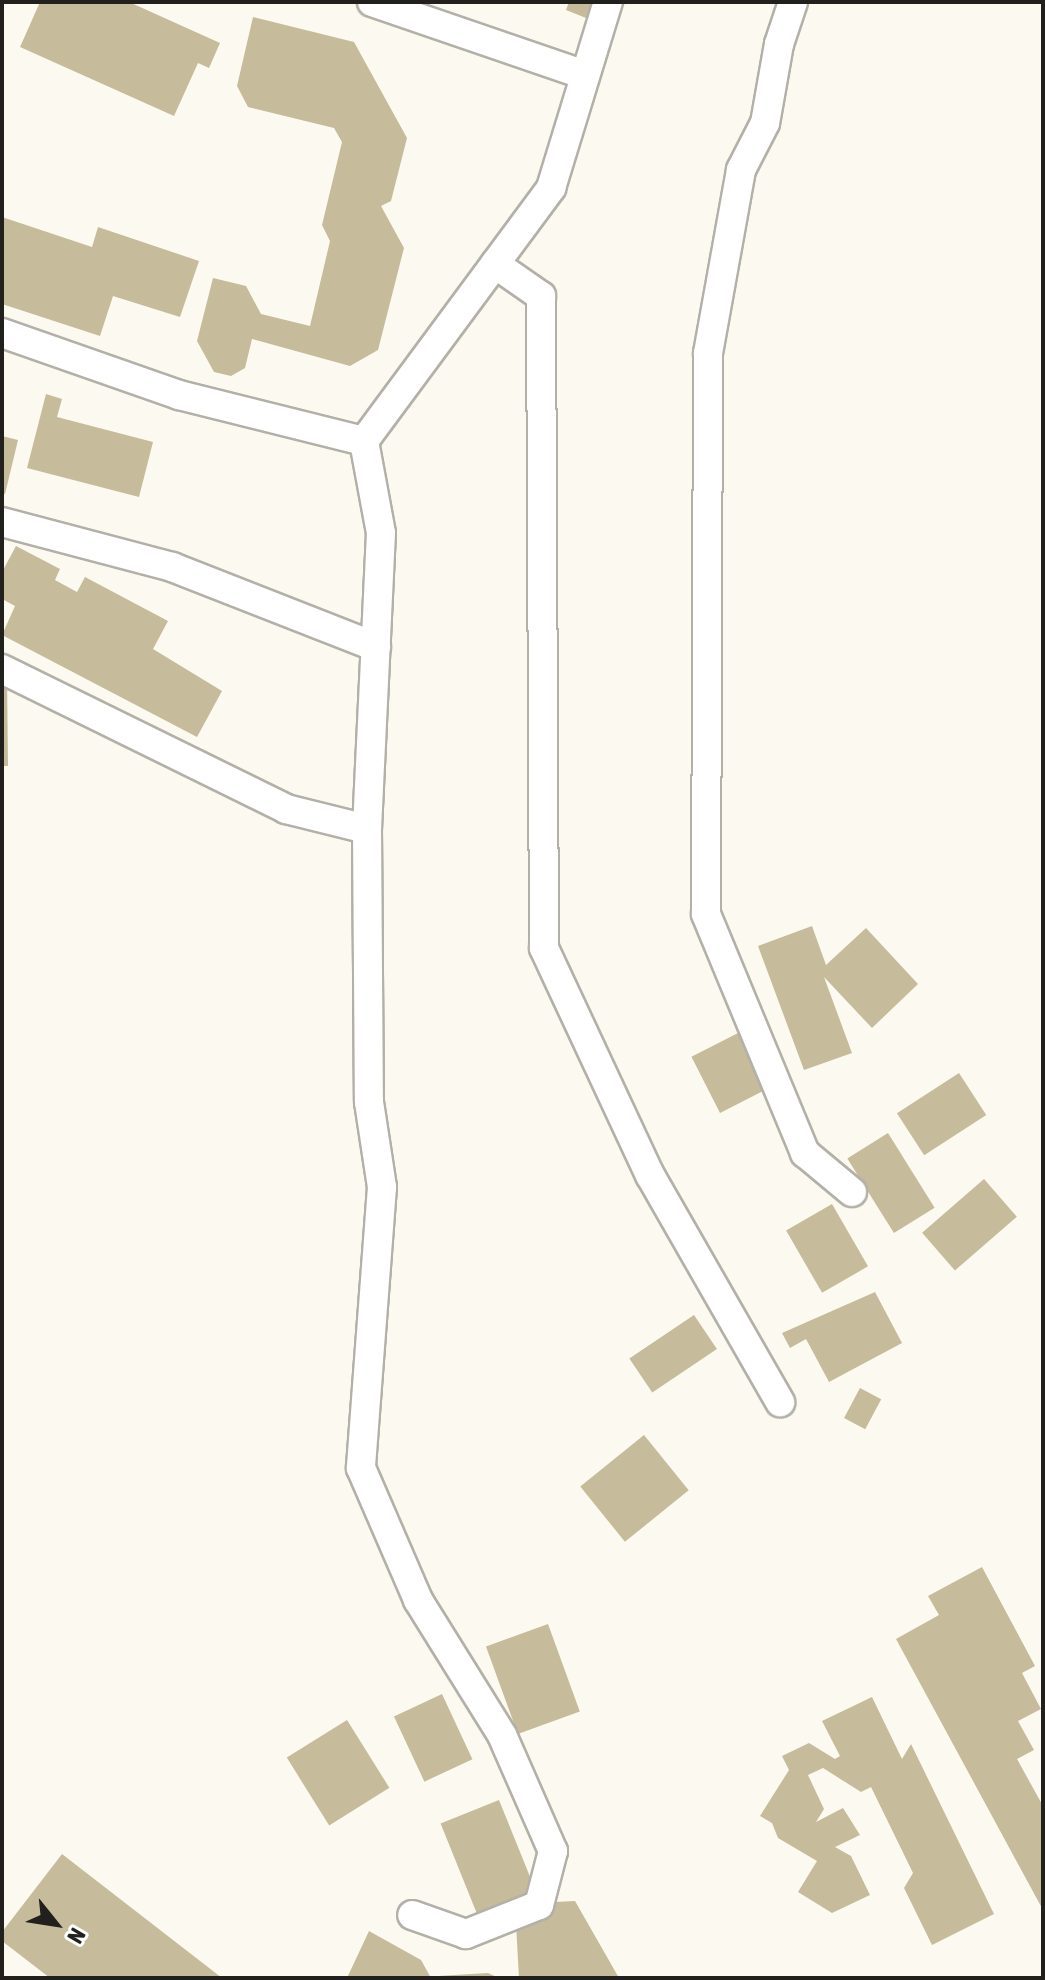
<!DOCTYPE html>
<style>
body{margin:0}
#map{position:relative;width:1045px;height:1980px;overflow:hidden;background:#fcf9f0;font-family:"Asap Condensed",sans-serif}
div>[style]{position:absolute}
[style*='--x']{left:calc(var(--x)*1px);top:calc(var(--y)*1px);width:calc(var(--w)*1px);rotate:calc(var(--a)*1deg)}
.building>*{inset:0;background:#c6bb9a;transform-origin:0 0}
.roads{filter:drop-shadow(2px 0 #b3b0a8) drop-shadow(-2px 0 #b3b0a8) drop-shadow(0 2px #b3b0a8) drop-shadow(0 -2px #b3b0a8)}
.street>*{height:28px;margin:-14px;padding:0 14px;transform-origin:14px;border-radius:14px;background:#fff}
span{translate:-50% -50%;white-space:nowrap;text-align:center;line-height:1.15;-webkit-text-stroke:7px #fff;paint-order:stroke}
.frame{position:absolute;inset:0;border:4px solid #21201d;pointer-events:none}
.north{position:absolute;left:16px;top:1884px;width:80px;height:80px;-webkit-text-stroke:6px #fff;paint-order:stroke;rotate:120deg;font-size:22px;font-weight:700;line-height:32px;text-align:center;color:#21201d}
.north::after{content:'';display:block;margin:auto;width:28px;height:36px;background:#21201d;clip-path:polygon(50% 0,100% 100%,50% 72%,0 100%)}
</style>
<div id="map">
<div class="building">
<div style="clip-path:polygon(40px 2px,129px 2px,220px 43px,209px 68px,198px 63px,174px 116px,20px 47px)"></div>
<div style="clip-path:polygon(569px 2px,598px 2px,591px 20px,566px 10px)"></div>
<div style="clip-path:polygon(253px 17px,354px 42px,407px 138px,391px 201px,381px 206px,404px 248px,378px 350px,350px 366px,252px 339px,245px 368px,231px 376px,214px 372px,197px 341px,213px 278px,246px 286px,261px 314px,310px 326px,330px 241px,322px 225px,342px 142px,334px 128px,248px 107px,237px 86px)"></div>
<div style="clip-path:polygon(2px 217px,92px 247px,98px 227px,199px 261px,180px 317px,113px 296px,100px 336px,2px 304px)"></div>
<div style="clip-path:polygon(46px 394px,62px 399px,57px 417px,153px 442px,139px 497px,27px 468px)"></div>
<div style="clip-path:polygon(2px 436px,18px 440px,5px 494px,2px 493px)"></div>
<div style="clip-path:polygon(16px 546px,60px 569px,55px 580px,77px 592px,85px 577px,168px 621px,153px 649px,222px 691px,197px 737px,2px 635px,15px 606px,2px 599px,2px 572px)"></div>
<div style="clip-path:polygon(2px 676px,7px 676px,8px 766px,2px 766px)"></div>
<div style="clip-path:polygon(812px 926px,826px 965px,866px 928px,918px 984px,872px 1028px,824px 977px,852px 1053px,804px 1070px,758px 946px)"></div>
<div style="left:744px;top:1030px;width:63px;height:59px;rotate:63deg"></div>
<div style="left:959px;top:1073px;width:50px;height:74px;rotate:57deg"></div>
<div style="left:888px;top:1133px;width:88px;height:48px;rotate:58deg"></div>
<div style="left:984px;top:1179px;width:50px;height:82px;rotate:49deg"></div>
<div style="left:832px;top:1204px;width:72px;height:53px;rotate:60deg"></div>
<div style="clip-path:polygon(875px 1292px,902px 1343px,829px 1382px,806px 1339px,790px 1348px,782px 1333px)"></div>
<div style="left:694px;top:1315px;width:41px;height:78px;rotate:56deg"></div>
<div style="left:860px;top:1388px;width:24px;height:34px;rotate:28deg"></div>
<div style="left:644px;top:1435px;width:71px;height:82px;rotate:51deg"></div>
<div style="clip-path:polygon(982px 1567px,1035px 1666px,1022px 1673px,1041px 1709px,1018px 1721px,1034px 1750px,1017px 1759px,1043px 1806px,1043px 1910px,896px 1639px,939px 1615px,928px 1596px)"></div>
<div style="left:548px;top:1624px;width:93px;height:66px;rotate:70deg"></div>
<div style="left:442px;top:1694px;width:72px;height:53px;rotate:65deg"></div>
<div style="clip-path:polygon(872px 1697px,902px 1759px,911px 1744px,994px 1914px,932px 1945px,904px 1888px,913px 1873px,871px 1787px,861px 1792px,823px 1768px,808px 1775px,824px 1809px,816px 1822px,843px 1808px,860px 1835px,835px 1847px,851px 1856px,870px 1895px,832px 1913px,798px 1892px,817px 1861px,778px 1838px,772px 1823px,760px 1816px,789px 1770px,782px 1756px,809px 1743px,835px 1759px,840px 1756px,822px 1721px)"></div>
<div style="left:347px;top:1720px;width:80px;height:71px;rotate:58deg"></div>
<div style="left:499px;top:1800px;width:99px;height:63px;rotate:68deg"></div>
<div style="clip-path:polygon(62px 1854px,222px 1978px,50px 1978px,2px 1941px,2px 1932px)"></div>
<div style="clip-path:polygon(575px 1901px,619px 1978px,519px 1978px,516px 1924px,555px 1902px)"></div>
<div style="clip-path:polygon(369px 1931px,421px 1960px,431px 1978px,347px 1978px)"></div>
<div style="clip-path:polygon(488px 1973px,499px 1978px,438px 1978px,438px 1976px)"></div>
</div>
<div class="roads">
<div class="street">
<div style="--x:372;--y:2;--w:225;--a:18.9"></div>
<div style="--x:793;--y:2;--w:44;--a:108.4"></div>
<div style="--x:779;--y:44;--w:80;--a:100"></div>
<div style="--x:765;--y:123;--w:53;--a:117.1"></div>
<div style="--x:741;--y:170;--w:186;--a:100.2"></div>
<div style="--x:708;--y:353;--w:561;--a:90.2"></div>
<div style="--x:706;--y:914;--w:259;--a:67.5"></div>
<div style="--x:805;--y:1153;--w:61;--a:39.7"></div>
<div style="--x:495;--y:264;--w:56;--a:34.8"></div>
<div style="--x:541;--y:296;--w:652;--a:89.74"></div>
<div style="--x:544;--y:948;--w:251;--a:65"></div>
<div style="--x:650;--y:1175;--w:262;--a:60.2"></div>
<div style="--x:2;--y:333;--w:188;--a:19.3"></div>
<div style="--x:179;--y:395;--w:191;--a:14"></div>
<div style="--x:2;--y:522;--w:176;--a:14.8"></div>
<div style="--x:172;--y:567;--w:219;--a:21.4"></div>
<div style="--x:2;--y:669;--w:317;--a:26.2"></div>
<div style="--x:286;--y:809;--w:83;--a:13.9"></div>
<div style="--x:367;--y:829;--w:273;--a:89.6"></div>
<div style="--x:369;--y:1102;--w:86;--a:81.3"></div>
<div style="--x:382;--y:1187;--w:282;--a:94.3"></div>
<div style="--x:361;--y:1468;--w:144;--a:66.6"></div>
<div style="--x:418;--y:1600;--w:159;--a:58.1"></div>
<div style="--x:502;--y:1735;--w:127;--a:66.3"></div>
<div style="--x:553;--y:1851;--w:56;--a:104.5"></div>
<div style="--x:539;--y:1905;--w:79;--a:158.3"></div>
<div style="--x:466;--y:1934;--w:57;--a:-160.6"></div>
<div style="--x:367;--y:829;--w:296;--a:-87.3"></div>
<div style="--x:381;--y:533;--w:94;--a:-100.5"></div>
<div style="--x:364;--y:441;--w:315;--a:-53.5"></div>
<div style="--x:551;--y:188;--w:195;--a:-73"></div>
</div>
</div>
<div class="frame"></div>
<div class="north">N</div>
</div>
